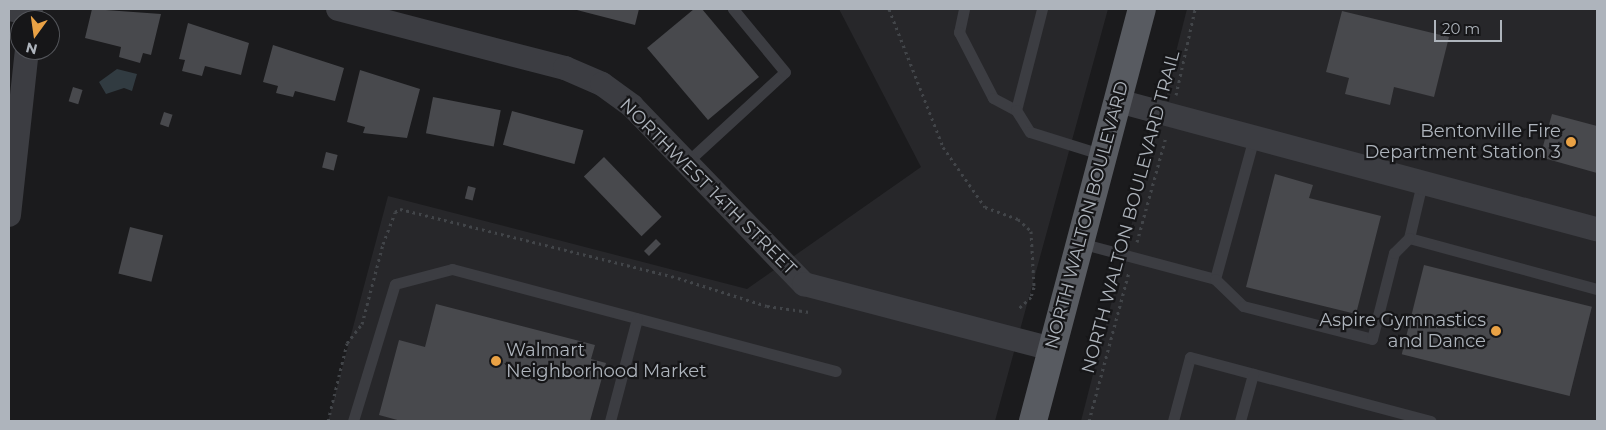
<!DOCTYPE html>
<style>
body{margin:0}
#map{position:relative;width:1606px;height:430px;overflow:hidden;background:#1b1b1d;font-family:Montserrat,sans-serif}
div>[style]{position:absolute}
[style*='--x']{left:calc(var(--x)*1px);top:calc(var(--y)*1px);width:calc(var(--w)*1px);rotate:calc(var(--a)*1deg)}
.built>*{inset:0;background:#27272a}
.water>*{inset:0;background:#313b41}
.building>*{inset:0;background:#48494d;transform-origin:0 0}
.path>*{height:3px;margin-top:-1.5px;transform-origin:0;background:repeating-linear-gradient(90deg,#424549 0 2.5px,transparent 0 6.5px)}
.lane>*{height:11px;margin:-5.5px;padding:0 5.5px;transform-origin:5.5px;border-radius:5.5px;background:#3c3d42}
.street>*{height:24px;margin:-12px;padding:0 12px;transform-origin:12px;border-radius:12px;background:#3c3d42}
.primary>*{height:28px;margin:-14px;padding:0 14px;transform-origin:14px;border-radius:14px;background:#585b61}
.dots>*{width:14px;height:14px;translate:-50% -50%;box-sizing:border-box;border:2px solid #161618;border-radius:50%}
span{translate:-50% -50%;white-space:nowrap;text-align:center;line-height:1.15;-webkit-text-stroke:4.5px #161618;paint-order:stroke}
.poi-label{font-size:18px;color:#aeb4bc}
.right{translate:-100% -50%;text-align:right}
.left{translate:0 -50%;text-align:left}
.street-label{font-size:18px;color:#aeb4bc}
.frame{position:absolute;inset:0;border:10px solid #aeb4bc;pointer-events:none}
.north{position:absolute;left:10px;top:10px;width:50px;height:50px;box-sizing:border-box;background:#161618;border:1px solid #53555a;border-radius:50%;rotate:194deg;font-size:14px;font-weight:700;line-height:20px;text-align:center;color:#aeb4bc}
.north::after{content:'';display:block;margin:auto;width:18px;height:22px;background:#eaa245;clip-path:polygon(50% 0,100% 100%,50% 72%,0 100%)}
.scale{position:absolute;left:1434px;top:20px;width:68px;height:22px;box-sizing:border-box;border:2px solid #aeb4bc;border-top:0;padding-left:6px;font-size:15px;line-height:18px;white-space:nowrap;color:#aeb4bc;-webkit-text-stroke:4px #161618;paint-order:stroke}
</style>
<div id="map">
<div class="built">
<div style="clip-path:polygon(839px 9px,1108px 9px,995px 421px,328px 421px,388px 196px,747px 289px,921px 167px)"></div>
<div style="clip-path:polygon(1187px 9px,1597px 9px,1597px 421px,1081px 421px)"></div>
</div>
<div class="water">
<div style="clip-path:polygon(117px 69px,137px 74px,132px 91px,124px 88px,106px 94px,99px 82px)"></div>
</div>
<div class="building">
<div style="clip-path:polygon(92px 9px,161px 14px,151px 55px,143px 53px,140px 63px,119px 57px,121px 47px,85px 38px)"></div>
<div style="clip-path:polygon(573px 9px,639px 9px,635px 25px)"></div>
<div style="clip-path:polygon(694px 9px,702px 9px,759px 77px,708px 120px,647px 48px)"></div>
<div style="clip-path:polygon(1342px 11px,1449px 37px,1434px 97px,1394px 87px,1390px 105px,1345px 94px,1349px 78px,1326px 72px)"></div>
<div style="clip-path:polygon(188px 23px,249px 43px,241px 75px,205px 66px,202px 76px,182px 71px,185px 60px,179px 59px)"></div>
<div style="clip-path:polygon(273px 45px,344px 68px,335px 101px,295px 91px,293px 97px,276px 93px,278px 86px,263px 82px)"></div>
<div style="clip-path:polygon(360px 70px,420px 89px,407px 138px,363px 133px,365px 127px,347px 122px)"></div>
<div style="left:73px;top:87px;width:10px;height:15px;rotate:17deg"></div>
<div style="left:433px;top:97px;width:69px;height:37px;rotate:11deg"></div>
<div style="left:512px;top:111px;width:74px;height:35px;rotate:15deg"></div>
<div style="left:164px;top:112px;width:9px;height:13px;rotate:18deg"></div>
<div style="clip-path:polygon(1552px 114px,1597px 126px,1597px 173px,1540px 157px)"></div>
<div style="left:326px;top:152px;width:12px;height:16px;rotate:14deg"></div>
<div style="left:604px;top:157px;width:83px;height:28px;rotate:46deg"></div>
<div style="clip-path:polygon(1275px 174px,1313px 185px,1309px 198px,1381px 216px,1356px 314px,1246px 287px)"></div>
<div style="left:468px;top:186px;width:8px;height:13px;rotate:14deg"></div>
<div style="left:130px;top:227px;width:34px;height:48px;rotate:14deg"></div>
<div style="left:656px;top:239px;width:7px;height:17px;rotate:45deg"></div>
<div style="left:1424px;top:265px;width:173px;height:92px;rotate:14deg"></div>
<div style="clip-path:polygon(436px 304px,595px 345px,591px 359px,606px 363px,590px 421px,401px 421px,379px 415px,399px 340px,425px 347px)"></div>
</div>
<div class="path">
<div style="--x:889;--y:9;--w:148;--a:68.6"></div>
<div style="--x:943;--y:147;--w:73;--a:55"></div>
<div style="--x:985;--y:207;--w:35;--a:20"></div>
<div style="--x:1018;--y:219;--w:18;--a:43"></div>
<div style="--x:1031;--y:231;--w:56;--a:86.9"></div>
<div style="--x:1034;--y:287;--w:10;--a:107"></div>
<div style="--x:1031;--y:297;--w:18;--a:137"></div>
<div style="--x:1176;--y:95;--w:88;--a:-77.5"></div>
<div style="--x:1137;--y:242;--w:109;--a:-74.6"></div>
<div style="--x:328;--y:421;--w:80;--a:-76.3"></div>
<div style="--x:347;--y:343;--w:24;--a:-52"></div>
<div style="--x:362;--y:324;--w:83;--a:-75.3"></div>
<div style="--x:383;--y:244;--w:34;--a:-69"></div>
<div style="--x:395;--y:212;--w:6;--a:-31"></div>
<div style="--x:400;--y:209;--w:286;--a:13.9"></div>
<div style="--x:678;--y:278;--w:93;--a:17.5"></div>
<div style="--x:767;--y:306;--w:43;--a:7.9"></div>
<div style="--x:1089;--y:421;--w:154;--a:-75"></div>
</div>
<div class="lane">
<div style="--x:964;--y:9;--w:24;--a:102"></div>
<div style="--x:959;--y:32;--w:74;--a:62.7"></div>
<div style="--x:993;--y:98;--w:26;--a:28"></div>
<div style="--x:1042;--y:9;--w:104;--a:104.4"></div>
<div style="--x:1016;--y:110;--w:26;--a:58"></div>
<div style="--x:1030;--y:132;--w:77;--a:17.3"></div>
<div style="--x:686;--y:163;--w:134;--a:-42.6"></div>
<div style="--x:785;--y:72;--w:82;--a:-129.5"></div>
<div style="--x:1422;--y:183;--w:57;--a:103.3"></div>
<div style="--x:1409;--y:238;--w:195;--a:15.2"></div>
<div style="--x:1080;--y:243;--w:140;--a:14.9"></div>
<div style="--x:1215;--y:279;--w:147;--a:-74.6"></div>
<div style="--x:1215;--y:279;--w:39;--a:44"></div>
<div style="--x:1243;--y:306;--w:133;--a:14.3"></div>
<div style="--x:1372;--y:339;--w:89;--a:-75.7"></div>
<div style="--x:1394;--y:253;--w:21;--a:-45"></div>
<div style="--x:353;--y:421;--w:143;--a:-73"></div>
<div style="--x:395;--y:284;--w:59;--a:-14.7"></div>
<div style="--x:452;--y:269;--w:397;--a:14.9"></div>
<div style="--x:610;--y:421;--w:106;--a:-75.2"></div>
<div style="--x:1173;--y:421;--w:66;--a:-75.1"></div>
<div style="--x:1190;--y:357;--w:249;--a:14.9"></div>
<div style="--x:1240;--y:421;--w:49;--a:-74.5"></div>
</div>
<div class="street">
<div style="--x:10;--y:9;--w:22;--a:13"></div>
<div style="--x:338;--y:9;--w:235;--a:14.6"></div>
<div style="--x:565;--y:68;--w:40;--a:23.4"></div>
<div style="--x:602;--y:84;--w:37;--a:36"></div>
<div style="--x:632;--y:106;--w:248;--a:46"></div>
<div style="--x:804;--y:284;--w:256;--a:14.7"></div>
<div style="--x:1118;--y:101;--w:496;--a:15"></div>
<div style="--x:9;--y:215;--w:166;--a:-83.8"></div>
</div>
<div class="primary">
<div style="--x:1033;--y:421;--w:426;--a:-75.2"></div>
</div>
<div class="dots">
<div style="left:1571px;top:142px;background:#eaa245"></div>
<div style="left:1496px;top:331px;background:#eaa245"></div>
<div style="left:496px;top:361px;background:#eaa245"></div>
</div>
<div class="poi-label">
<span class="right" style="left:1561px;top:142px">Bentonville Fire<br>Department Station 3</span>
<span class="right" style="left:1486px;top:331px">Aspire Gymnastics<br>and Dance</span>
<span class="left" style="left:506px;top:361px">Walmart<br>Neighborhood Market</span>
</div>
<div class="street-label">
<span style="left:708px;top:187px;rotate:45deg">NORTHWEST 14TH STREET</span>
<span style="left:1131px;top:212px;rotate:-75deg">NORTH WALTON BOULEVARD TRAIL</span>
<span style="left:1087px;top:215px;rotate:-75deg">NORTH WALTON BOULEVARD</span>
</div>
<div class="frame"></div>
<div class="north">N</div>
<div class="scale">20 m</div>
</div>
